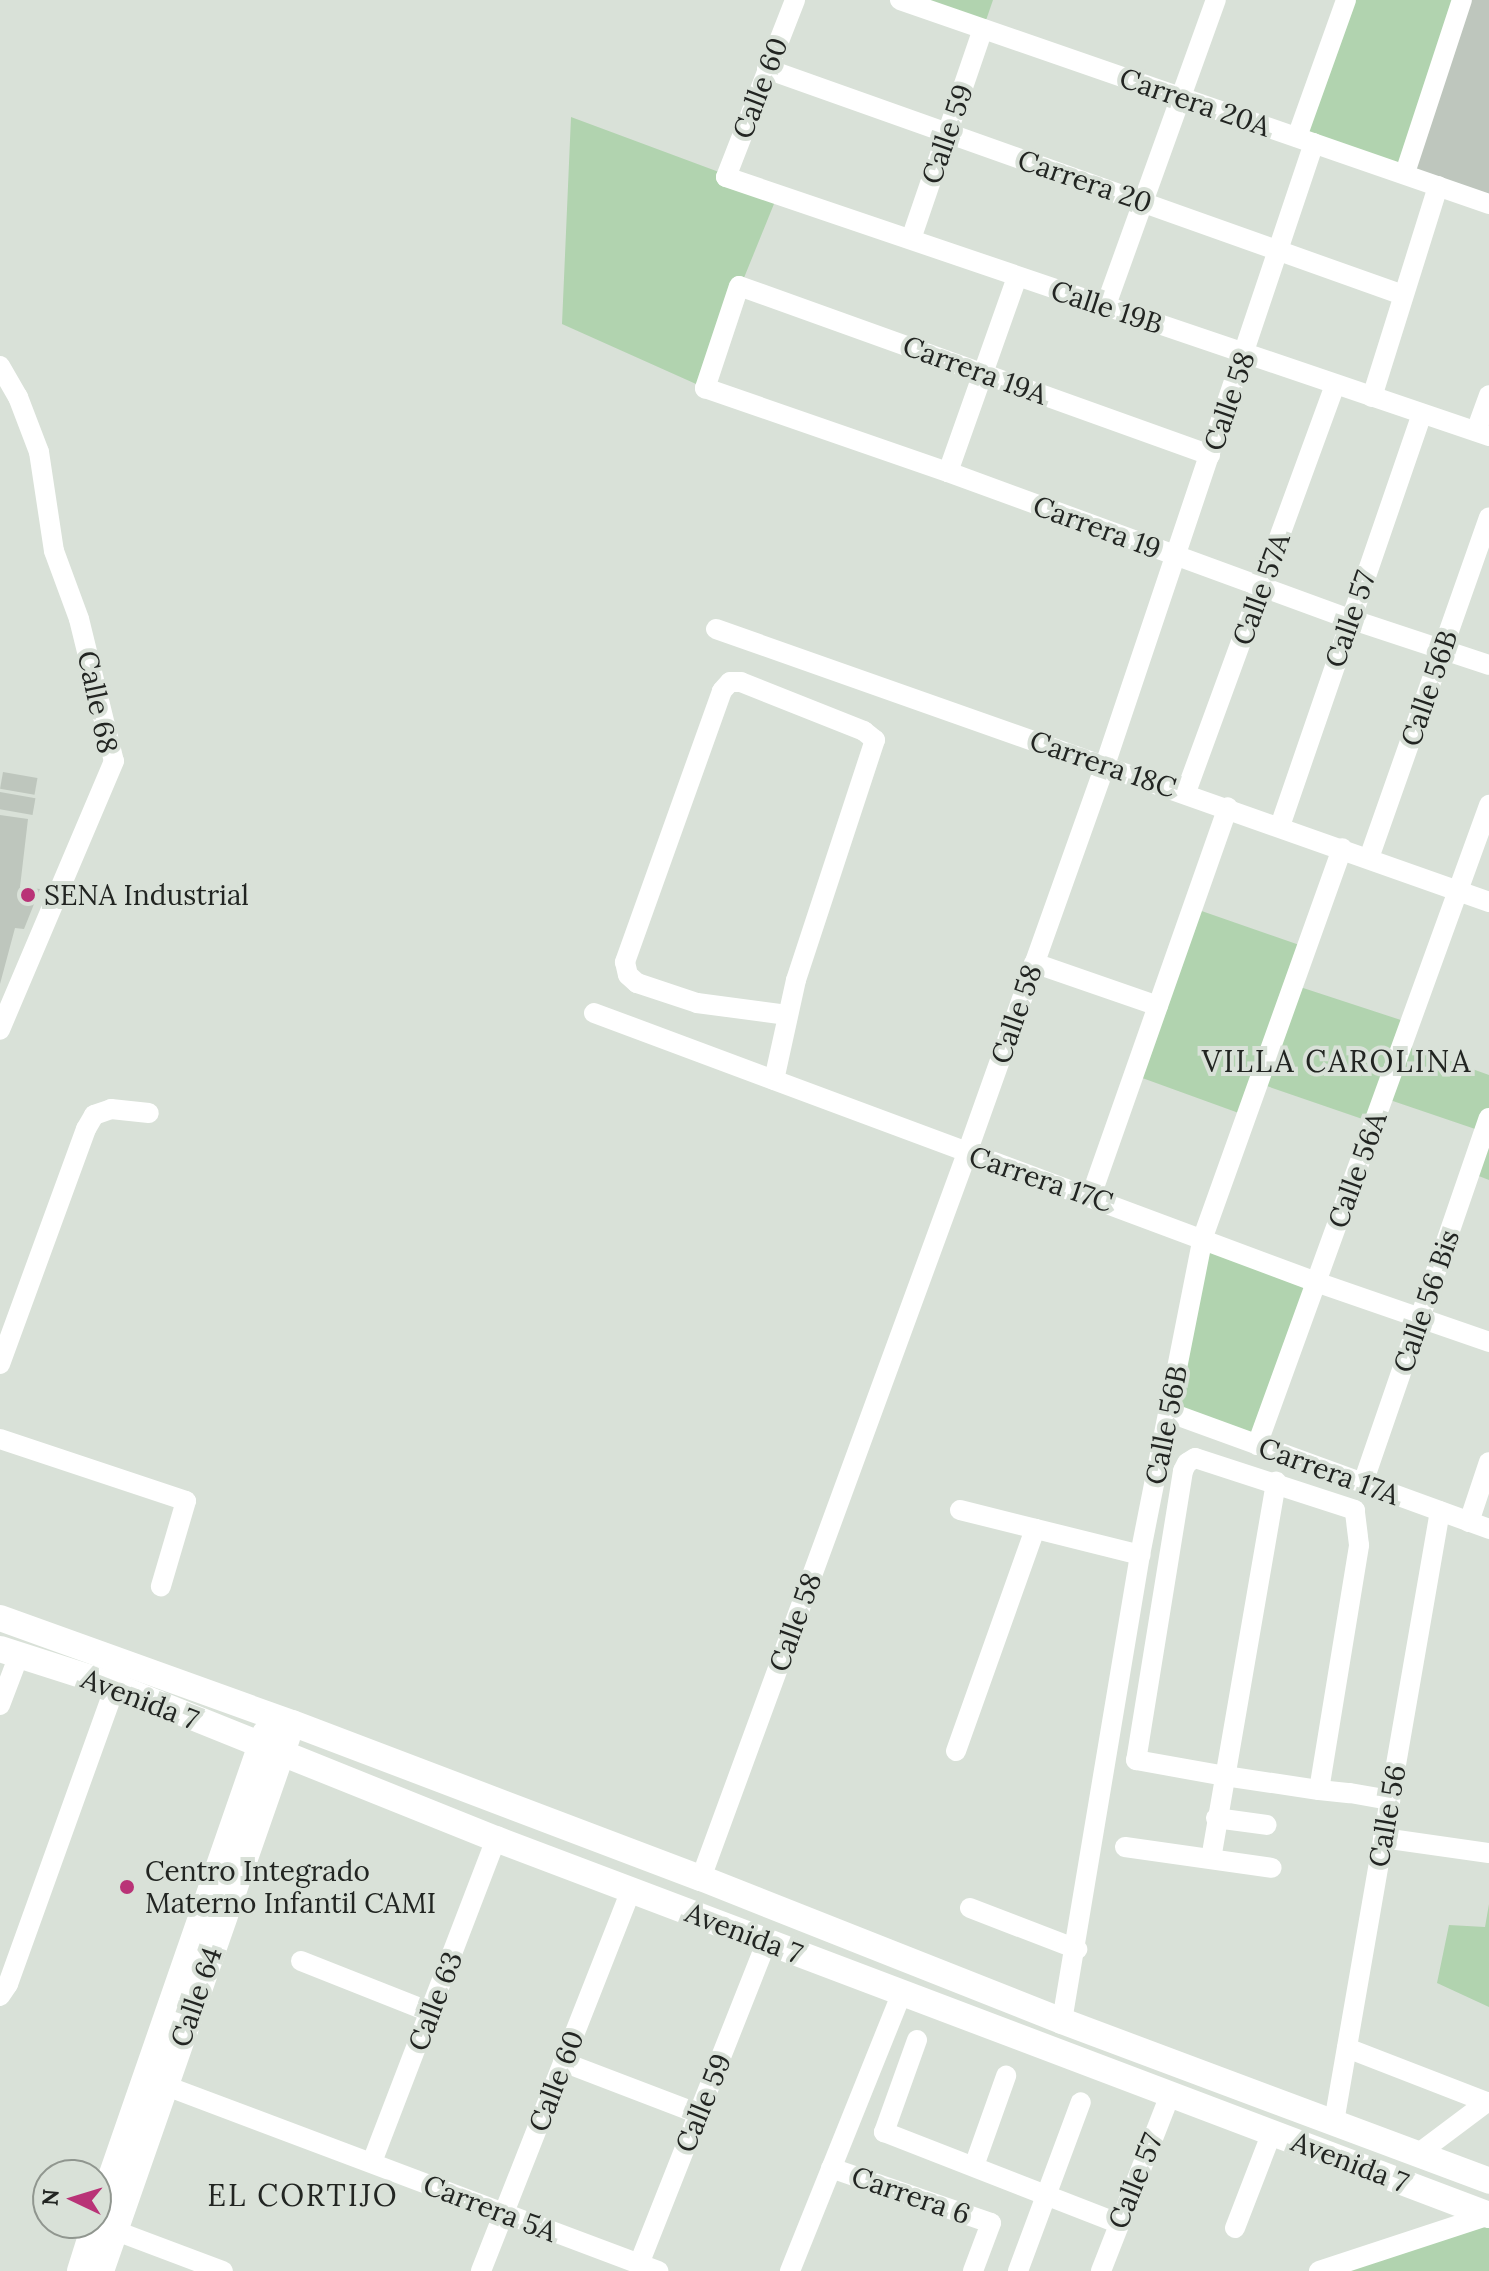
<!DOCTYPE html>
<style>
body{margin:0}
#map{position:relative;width:1489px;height:2271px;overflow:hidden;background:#d9e1d8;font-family:Lora,serif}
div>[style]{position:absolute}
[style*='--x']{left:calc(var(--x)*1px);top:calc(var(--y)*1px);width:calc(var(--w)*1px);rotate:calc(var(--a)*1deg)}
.green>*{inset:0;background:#b1d3af}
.building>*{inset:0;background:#bec6bd;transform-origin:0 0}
.minor>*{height:20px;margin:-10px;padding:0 10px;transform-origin:10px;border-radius:10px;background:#fff}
.major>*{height:26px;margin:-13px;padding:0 13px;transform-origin:13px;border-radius:13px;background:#fff}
.dots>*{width:22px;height:22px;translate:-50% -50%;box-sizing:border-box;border:4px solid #d9e1d8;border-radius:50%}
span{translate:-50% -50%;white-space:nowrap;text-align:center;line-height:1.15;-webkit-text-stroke:8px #d9e1d8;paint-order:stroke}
.street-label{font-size:28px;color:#222522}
.poi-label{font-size:28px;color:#222522}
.left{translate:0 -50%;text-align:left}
.neighbourhood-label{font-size:30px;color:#222522;letter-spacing:2px}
.north{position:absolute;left:32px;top:2159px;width:80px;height:80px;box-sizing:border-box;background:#d9e1d8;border:2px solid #90968f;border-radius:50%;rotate:274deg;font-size:22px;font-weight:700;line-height:32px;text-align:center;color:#222522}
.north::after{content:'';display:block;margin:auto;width:28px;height:36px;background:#b93377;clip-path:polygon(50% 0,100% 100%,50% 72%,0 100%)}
</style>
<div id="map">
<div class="green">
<div style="clip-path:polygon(917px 0,993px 0,983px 29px)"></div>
<div style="clip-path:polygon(1346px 0,1462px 0,1405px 173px,1297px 137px)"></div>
<div style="clip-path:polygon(571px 117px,778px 194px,735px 300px,705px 388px,562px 324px)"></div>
<div style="clip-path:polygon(1193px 908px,1308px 948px,1294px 985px,1410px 1023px,1403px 1044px,1489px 1075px,1489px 1180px,1471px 1173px,1484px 1132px,1384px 1098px,1374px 1123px,1258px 1083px,1247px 1116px,1134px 1075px)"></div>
<div style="clip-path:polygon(1203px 1237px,1316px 1282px,1257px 1445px,1168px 1412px)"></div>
<div style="clip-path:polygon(1489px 1904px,1489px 2007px,1437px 1983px,1449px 1925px,1485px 1927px)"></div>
<div style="clip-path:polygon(1489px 2215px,1489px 2271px,1319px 2271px)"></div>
</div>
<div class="building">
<div style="clip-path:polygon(1462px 0,1489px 0,1489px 204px,1405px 173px)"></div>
<div style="left:3px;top:772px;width:35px;height:17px;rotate:10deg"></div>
<div style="left:0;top:792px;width:36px;height:17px;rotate:10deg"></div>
<div style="clip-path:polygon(0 815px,28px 819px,20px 887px,40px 889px,24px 929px,15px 928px,0 984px)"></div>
</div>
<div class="minor">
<div style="--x:795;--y:0;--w:190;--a:111.3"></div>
<div style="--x:726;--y:177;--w:806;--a:18.75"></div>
<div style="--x:900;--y:0;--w:623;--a:19.1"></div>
<div style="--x:767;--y:69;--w:675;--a:19.56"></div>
<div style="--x:1297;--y:137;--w:145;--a:-70.3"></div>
<div style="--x:1405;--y:173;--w:182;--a:-71.8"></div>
<div style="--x:911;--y:239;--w:222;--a:-71.1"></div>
<div style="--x:1106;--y:305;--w:324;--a:-70.2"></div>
<div style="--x:0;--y:366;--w:36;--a:60"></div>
<div style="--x:18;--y:397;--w:59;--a:69.1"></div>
<div style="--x:39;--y:452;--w:100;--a:81.4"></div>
<div style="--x:54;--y:551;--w:72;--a:69.8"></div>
<div style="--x:79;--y:619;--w:146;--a:76.2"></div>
<div style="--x:114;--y:761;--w:292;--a:113"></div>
<div style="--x:1372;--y:397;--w:221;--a:-72.6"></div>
<div style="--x:1476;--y:431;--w:38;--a:-70"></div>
<div style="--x:1210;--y:455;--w:500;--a:-160.26"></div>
<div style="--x:739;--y:286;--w:108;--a:108.4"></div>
<div style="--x:705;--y:388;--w:257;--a:19.1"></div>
<div style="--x:948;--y:472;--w:428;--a:20.1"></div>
<div style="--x:1350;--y:619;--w:146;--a:18.3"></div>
<div style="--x:948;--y:472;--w:207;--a:-70.5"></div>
<div style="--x:716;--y:629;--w:820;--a:19.45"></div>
<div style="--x:1186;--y:792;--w:433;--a:-69.9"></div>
<div style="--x:1280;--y:826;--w:436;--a:-71"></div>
<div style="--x:1369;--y:858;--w:361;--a:-70.6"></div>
<div style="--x:1034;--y:963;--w:131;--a:19.1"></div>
<div style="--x:594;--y:1013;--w:770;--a:20.43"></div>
<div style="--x:1316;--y:1282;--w:183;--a:19.1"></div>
<div style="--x:774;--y:1080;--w:102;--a:-77.6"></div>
<div style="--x:796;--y:980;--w:253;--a:-71.8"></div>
<div style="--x:875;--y:740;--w:14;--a:-141"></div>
<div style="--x:864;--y:731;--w:132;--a:-158.3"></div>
<div style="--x:741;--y:682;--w:11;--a:180"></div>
<div style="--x:730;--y:682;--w:12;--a:132"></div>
<div style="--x:722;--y:691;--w:288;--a:109.7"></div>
<div style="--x:625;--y:962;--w:13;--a:77"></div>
<div style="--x:628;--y:975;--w:12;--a:42"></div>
<div style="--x:637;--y:983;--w:63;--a:18.4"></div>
<div style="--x:697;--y:1003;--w:91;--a:7.6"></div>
<div style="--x:1091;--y:1196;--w:412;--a:-70.6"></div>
<div style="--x:0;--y:1364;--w:250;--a:-69.9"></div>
<div style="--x:86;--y:1129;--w:16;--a:-60"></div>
<div style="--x:94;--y:1115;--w:18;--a:-19"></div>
<div style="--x:111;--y:1109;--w:38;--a:6"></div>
<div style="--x:1168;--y:1412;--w:342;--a:20"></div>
<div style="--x:0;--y:1439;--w:196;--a:18.4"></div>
<div style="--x:186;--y:1501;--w:89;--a:106.4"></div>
<div style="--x:1257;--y:1445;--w:681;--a:-70.07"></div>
<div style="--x:1363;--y:1483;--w:386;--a:-71"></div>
<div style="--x:960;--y:1510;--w:186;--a:14"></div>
<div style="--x:1469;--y:1522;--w:63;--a:-71.6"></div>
<div style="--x:0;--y:1705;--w:53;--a:-69.2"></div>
<div style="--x:956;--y:1751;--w:236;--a:-70.4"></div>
<div style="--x:1319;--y:1790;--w:248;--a:-80.7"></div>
<div style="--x:1359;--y:1545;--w:35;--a:-97"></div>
<div style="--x:1355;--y:1510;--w:168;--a:-162"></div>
<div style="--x:1195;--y:1458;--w:9;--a:148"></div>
<div style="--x:1187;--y:1463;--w:9;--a:117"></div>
<div style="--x:1183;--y:1471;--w:293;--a:99.2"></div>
<div style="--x:1136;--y:1760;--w:90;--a:10.2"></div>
<div style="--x:1225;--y:1776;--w:95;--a:8.5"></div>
<div style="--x:1319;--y:1790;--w:31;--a:6"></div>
<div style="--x:1350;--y:1793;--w:41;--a:9.9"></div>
<div style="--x:1216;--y:1818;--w:51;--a:7.8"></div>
<div style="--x:1383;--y:1838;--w:107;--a:8.1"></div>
<div style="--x:1125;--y:1847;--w:148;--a:8.1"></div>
<div style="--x:1211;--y:1859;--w:383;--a:-80.2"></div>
<div style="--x:701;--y:1878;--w:772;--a:-69.85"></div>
<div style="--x:967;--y:1153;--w:412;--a:-70.4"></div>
<div style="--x:1105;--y:765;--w:656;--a:-71.43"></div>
<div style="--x:970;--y:1908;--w:115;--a:21"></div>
<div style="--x:301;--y:1961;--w:139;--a:21.6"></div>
<div style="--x:0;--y:1996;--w:14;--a:-56"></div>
<div style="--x:8;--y:1984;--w:317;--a:-70.2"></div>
<div style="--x:1062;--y:2021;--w:472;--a:-80.5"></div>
<div style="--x:1140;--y:1555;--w:324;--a:-78.8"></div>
<div style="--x:1203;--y:1237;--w:413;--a:-70.3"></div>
<div style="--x:917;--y:2040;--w:98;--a:109.7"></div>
<div style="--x:884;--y:2132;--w:251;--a:21.3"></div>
<div style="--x:1347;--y:2048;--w:152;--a:21.2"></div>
<div style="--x:563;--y:2062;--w:146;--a:20.9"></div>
<div style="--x:153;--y:2081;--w:540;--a:20.62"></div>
<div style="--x:1334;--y:2122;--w:620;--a:-80.16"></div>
<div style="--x:1419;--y:2153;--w:85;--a:-36.9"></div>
<div style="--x:372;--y:2162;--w:346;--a:-69"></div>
<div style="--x:974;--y:2166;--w:96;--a:-70.4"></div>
<div style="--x:831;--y:2168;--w:169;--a:19"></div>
<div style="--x:991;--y:2223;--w:51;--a:110.6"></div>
<div style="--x:103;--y:2226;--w:128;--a:20.6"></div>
<div style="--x:1235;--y:2228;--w:103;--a:-68.9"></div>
<div style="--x:639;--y:2264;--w:347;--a:-68.4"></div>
<div style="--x:481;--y:2271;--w:409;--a:-68.5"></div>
<div style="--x:790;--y:2271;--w:301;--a:-68.1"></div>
<div style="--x:1018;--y:2271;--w:180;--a:-69.6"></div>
<div style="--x:1101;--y:2271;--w:192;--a:-68.6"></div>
<div style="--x:1319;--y:2271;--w:179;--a:-18.2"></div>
</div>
<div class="major">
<div style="--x:0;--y:1618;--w:310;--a:19.8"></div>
<div style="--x:292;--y:1723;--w:437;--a:20.8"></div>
<div style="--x:701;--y:1878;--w:388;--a:21.6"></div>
<div style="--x:1062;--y:2021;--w:456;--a:20.5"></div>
<div style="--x:0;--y:1649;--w:121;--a:17.8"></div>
<div style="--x:115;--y:1686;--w:411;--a:21.9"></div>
<div style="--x:496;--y:1839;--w:1062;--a:20.74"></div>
<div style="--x:96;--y:2220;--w:515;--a:-70.86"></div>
<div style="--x:80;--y:2271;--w:50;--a:-72.6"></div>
<div style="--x:101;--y:2271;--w:565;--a:-70.76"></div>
</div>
<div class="dots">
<div style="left:28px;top:895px;background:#b93377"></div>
<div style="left:127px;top:1887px;background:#b93377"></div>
</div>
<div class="street-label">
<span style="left:760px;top:88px;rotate:-69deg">Calle 60</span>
<span style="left:1195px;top:102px;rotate:19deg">Carrera 20A</span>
<span style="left:947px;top:134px;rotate:-71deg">Calle 59</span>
<span style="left:1085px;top:181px;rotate:19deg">Carrera 20</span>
<span style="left:1107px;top:307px;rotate:18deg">Calle 19B</span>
<span style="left:975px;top:370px;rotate:20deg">Carrera 19A</span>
<span style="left:1229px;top:401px;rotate:-71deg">Calle 58</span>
<span style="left:1097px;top:527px;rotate:20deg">Carrera 19</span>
<span style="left:1261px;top:589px;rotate:-70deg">Calle 57A</span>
<span style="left:1350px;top:619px;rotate:-71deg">Calle 57</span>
<span style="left:1429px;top:688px;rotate:-71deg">Calle 56B</span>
<span style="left:98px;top:702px;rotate:78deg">Calle 68</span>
<span style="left:1103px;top:764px;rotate:19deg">Carrera 18C</span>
<span style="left:1016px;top:1014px;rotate:-71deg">Calle 58</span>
<span style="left:1357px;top:1170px;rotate:-70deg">Calle 56A</span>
<span style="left:1041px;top:1179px;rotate:19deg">Carrera 17C</span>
<span style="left:1426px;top:1301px;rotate:-71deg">Calle 56 Bis</span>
<span style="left:1166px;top:1425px;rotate:-79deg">Calle 56B</span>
<span style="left:1329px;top:1471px;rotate:20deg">Carrera 17A</span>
<span style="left:795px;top:1622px;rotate:-70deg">Calle 58</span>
<span style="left:140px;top:1699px;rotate:21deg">Avenida 7</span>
<span style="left:1387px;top:1816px;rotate:-80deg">Calle 56</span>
<span style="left:744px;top:1933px;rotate:21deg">Avenida 7</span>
<span style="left:196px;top:1997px;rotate:-71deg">Calle 64</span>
<span style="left:435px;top:2001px;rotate:-69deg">Calle 63</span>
<span style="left:556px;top:2081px;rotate:-69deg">Calle 60</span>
<span style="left:703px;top:2103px;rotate:-68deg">Calle 59</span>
<span style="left:1350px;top:2162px;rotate:21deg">Avenida 7</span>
<span style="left:1135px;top:2181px;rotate:-68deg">Calle 57</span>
<span style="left:911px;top:2195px;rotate:19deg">Carrera 6</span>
<span style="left:490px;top:2208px;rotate:21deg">Carrera 5A</span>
</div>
<div class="poi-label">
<span class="left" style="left:44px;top:895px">SENA Industrial</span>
<span class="left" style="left:145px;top:1887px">Centro Integrado<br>Materno Infantil CAMI</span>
</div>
<div class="neighbourhood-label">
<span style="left:1337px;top:1061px">VILLA CAROLINA</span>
<span style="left:303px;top:2195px">EL CORTIJO</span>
</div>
<div class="north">N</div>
</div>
